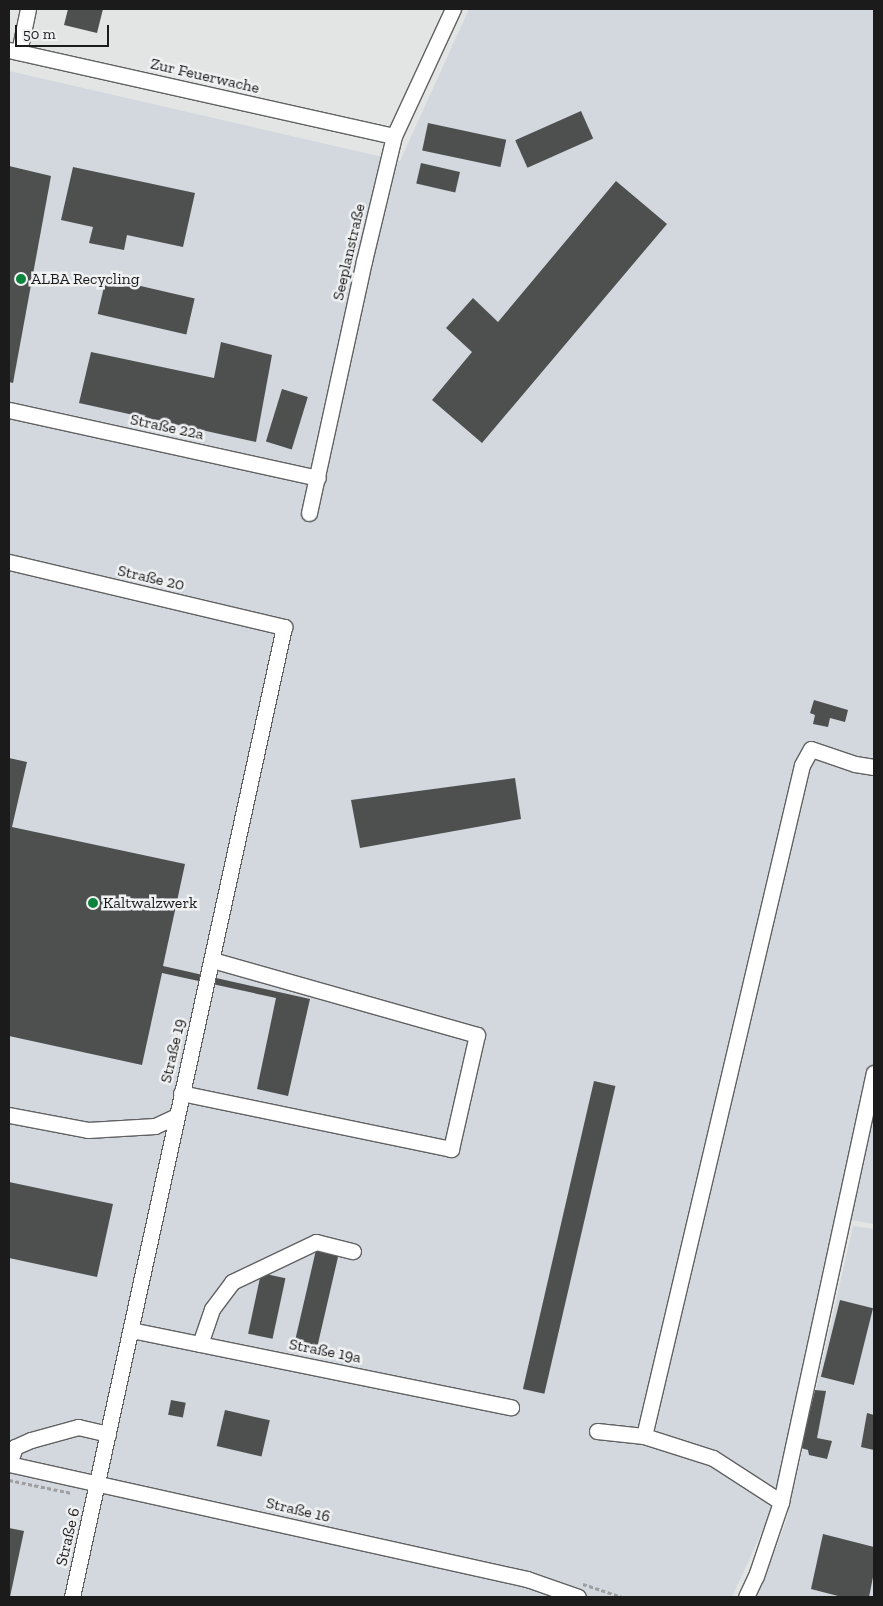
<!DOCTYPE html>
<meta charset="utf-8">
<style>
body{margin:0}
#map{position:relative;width:883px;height:1606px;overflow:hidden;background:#e3e4e4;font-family:"Zilla Slab",serif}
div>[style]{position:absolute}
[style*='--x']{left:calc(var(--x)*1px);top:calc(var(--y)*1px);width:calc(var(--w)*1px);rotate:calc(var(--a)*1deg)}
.built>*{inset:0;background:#d2d8de}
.building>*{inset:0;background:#4e4f4f;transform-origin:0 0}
.path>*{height:2.5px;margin-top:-1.25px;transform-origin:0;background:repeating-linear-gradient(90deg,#9f9fa0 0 4px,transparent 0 6.5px)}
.roads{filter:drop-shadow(1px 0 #616162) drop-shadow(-1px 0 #616162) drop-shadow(0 1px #616162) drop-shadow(0 -1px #616162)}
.minor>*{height:15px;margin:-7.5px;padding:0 7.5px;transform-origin:7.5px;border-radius:7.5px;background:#fff}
.dots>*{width:14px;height:14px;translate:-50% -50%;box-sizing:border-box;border:2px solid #f0f1f2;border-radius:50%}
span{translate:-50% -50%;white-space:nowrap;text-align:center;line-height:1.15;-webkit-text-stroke:5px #f0f1f2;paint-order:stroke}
.street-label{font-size:16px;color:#1b1b1c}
.poi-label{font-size:16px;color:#1b1b1c}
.left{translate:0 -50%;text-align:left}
.frame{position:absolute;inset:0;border:10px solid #1b1b1c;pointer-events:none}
.scale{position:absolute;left:15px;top:25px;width:94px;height:22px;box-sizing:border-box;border:2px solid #1b1b1c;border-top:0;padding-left:6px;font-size:15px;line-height:18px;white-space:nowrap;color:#1b1b1c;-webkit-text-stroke:4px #f0f1f2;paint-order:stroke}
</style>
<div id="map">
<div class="built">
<div style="clip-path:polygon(469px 9px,874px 9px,874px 1224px,840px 1218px,770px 1514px,732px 1597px,9px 1597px,9px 71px,400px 161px)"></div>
<div style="clip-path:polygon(853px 1226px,874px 1229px,874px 1597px,757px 1597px,786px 1522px)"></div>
</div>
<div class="building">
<div style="clip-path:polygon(68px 9px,103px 9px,97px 33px,64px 25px)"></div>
<div style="left:581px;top:111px;width:30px;height:72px;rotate:66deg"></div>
<div style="left:428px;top:123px;width:80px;height:28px;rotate:12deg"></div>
<div style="left:421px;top:163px;width:40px;height:21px;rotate:13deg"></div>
<div style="clip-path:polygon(9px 166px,51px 176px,13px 383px,9px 382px)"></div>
<div style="clip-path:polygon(73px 167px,195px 193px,183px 247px,127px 235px,124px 250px,89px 243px,93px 227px,61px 220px)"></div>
<div style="clip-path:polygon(616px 181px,667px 224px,482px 443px,432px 400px,472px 352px,446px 328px,473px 298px,498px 322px)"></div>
<div style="left:106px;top:278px;width:91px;height:37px;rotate:13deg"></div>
<div style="clip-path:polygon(221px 342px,272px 355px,256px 442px,79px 403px,91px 352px,214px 378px)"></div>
<div style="left:282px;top:389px;width:27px;height:55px;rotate:17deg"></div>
<div style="clip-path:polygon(814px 700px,848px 710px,845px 722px,830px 718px,828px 727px,813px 724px,815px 715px,810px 713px)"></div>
<div style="clip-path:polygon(9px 758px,27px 762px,12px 827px,185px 864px,163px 966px,310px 999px,288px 1096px,257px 1089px,276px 998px,162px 973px,142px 1065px,9px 1036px)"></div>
<div style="clip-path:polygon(515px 778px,521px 819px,360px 848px,351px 800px)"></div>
<div style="left:594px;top:1081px;width:22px;height:316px;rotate:13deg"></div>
<div style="clip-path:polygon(9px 1182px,113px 1204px,97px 1277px,9px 1258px)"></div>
<div style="left:316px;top:1250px;width:23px;height:96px;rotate:13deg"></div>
<div style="left:261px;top:1273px;width:25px;height:62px;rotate:12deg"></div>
<div style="left:840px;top:1300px;width:34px;height:79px;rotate:14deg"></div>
<div style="clip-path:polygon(815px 1390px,826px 1391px,817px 1438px,832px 1441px,827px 1459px,809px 1455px,808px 1450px,801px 1448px)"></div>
<div style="left:171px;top:1400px;width:15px;height:15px;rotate:11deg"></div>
<div style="left:225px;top:1410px;width:46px;height:37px;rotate:13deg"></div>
<div style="clip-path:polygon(867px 1413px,874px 1415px,874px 1450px,861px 1447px)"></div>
<div style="clip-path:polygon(9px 1528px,24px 1531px,10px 1597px,9px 1597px)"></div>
<div style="clip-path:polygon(823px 1534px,874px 1547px,874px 1572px,869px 1597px,842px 1597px,811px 1589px)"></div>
</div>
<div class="path">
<div style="--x:9;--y:1480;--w:64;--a:11.7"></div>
<div style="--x:583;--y:1584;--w:41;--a:18.4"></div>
</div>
<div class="roads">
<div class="minor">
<div style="--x:9;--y:50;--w:394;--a:12.6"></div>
<div style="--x:19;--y:52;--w:44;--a:-78.2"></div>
<div style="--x:9;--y:410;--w:316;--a:12.4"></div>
<div style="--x:309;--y:513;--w:258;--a:-77.7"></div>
<div style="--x:364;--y:261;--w:129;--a:-76.5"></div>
<div style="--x:394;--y:136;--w:140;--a:-65.1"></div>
<div style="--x:9;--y:562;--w:283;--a:13.3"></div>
<div style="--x:284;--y:627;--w:993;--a:102.33"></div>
<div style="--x:181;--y:1093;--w:276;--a:11.7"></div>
<div style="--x:451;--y:1149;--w:117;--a:-77.2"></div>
<div style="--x:477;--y:1035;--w:275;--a:-164.2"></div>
<div style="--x:9;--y:1115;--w:80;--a:10.8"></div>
<div style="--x:88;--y:1130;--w:67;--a:-3.4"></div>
<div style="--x:155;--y:1126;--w:23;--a:-25"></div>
<div style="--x:131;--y:1330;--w:388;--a:11.5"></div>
<div style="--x:200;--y:1344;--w:37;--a:-71"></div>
<div style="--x:212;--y:1309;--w:34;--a:-53"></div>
<div style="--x:232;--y:1282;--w:93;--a:-25.5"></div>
<div style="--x:316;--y:1242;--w:38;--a:14"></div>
<div style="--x:597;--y:1431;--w:47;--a:6.1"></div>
<div style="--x:644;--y:1436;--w:72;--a:17.7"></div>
<div style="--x:713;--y:1458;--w:81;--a:32.9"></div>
<div style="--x:644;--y:1436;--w:689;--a:-76.75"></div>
<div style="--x:802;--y:765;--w:18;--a:-61"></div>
<div style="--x:811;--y:749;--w:46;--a:18.8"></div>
<div style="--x:855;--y:764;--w:19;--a:9"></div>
<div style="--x:9;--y:1464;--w:531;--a:12.52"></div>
<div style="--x:527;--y:1579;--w:54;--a:19.4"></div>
<div style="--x:9;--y:1464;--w:18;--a:-71"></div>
<div style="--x:15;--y:1447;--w:17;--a:-24"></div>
<div style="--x:31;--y:1440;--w:49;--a:-15.5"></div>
<div style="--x:78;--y:1427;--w:31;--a:13"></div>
<div style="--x:746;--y:1597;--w:23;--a:-65"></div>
<div style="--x:756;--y:1576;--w:78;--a:-71.3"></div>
<div style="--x:781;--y:1502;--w:439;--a:-77.8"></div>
</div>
</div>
<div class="dots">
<div style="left:21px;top:279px;background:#0d843d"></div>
<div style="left:93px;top:903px;background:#0d843d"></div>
</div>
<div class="street-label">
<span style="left:205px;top:76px;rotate:13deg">Zur Feuerwache</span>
<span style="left:349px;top:252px;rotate:-77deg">Seeplanstraße</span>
<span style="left:167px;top:427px;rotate:12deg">Straße 22a</span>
<span style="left:151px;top:578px;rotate:13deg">Straße 20</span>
<span style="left:173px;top:1051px;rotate:-77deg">Straße 19</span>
<span style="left:325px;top:1351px;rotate:11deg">Straße 19a</span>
<span style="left:298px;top:1510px;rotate:13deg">Straße 16</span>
<span style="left:68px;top:1537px;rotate:-77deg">Straße 6</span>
</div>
<div class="poi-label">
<span class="left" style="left:31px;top:279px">ALBA Recycling</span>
<span class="left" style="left:103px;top:903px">Kaltwalzwerk</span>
</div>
<div class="frame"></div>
<div class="scale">50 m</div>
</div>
